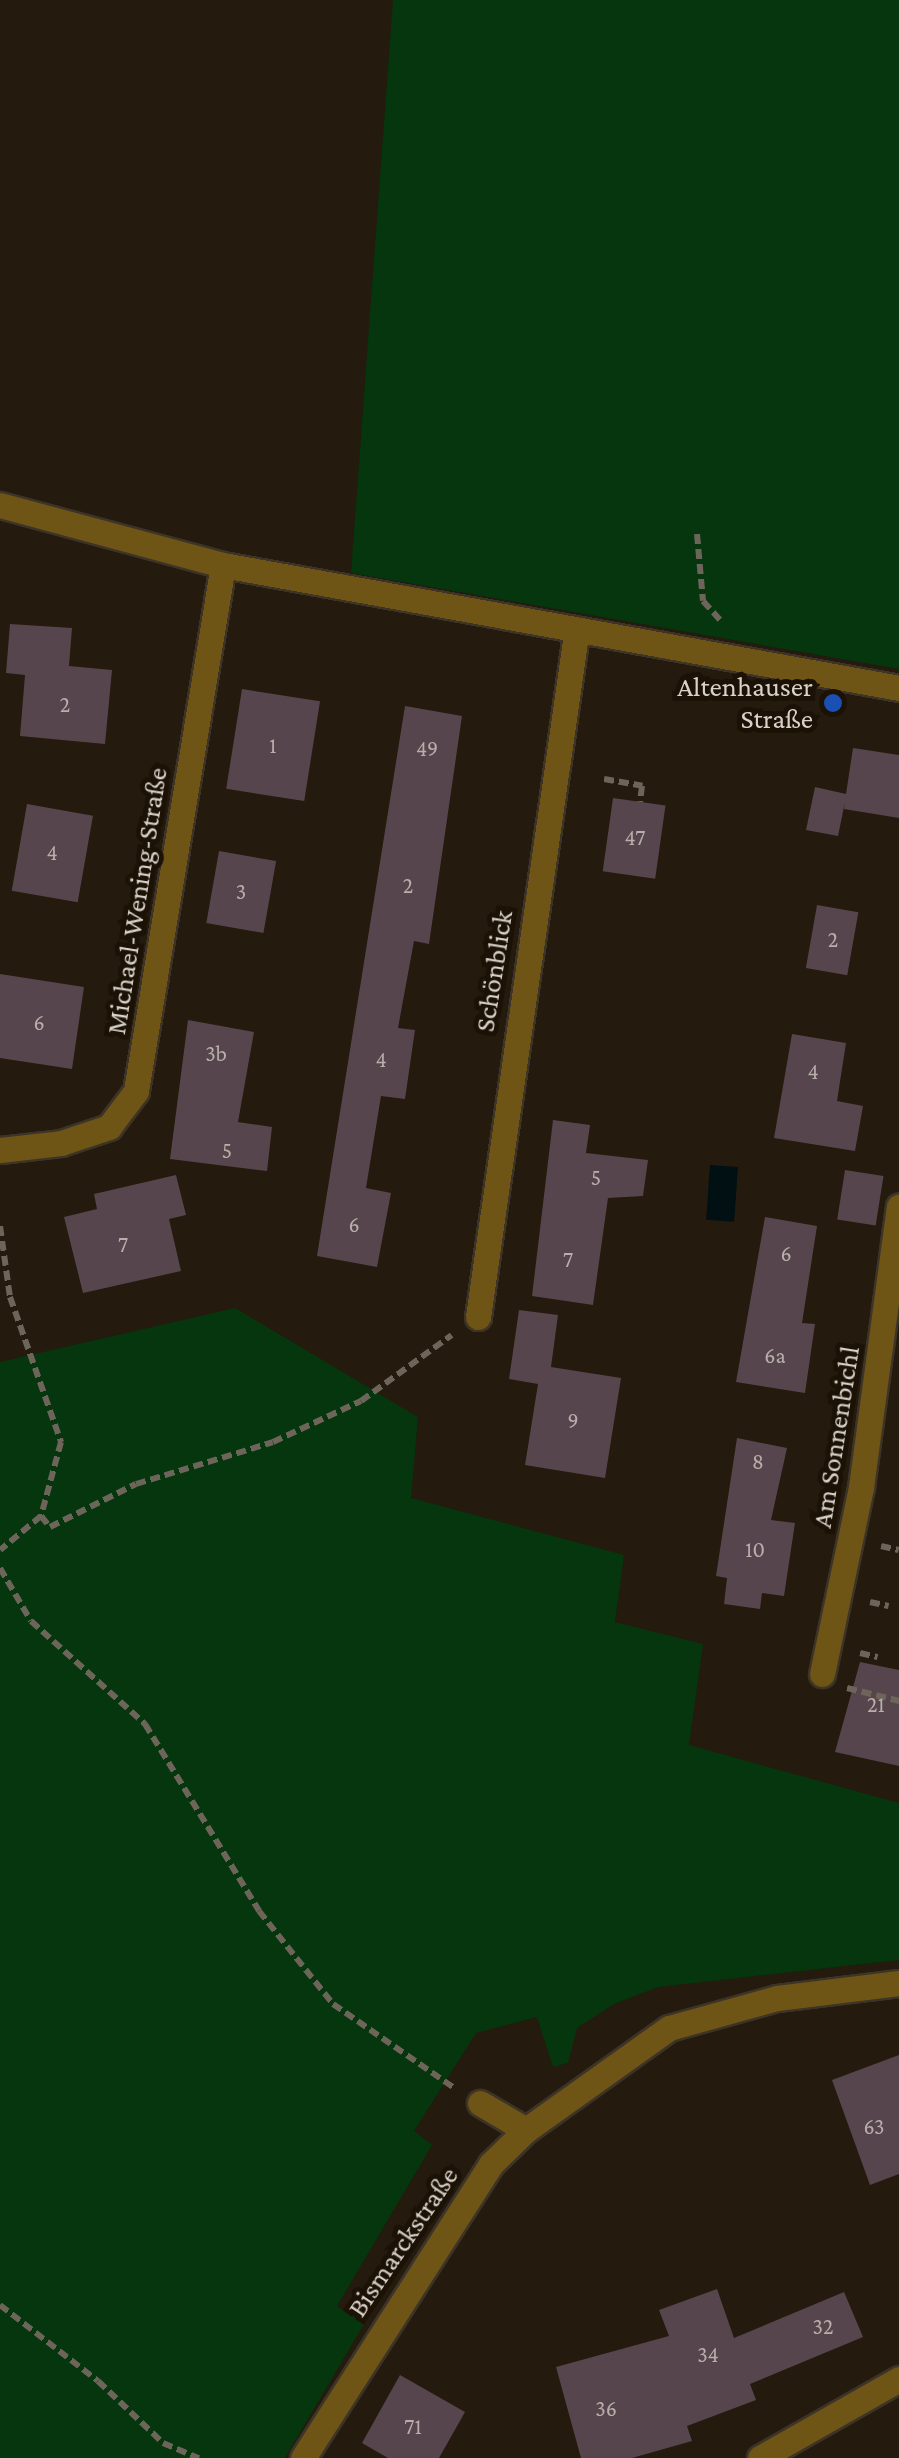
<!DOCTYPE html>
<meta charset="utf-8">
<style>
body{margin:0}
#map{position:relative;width:899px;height:2458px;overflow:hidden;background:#241a0d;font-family:"Crimson Pro",serif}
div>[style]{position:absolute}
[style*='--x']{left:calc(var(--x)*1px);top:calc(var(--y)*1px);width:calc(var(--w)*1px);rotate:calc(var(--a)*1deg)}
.green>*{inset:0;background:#05360d}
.water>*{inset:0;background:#011012;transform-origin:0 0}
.building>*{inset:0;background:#57454d;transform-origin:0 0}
.path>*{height:6px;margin-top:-3px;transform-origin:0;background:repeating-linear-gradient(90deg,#6d655a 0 10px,transparent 0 15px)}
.roads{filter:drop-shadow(2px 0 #3d3427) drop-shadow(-2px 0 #3d3427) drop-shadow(0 2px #3d3427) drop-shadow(0 -2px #3d3427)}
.minor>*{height:25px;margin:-12.5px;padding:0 12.5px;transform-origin:12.5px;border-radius:12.5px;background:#6e5516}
.dots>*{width:28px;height:28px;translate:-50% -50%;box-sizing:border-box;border:5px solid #1b1105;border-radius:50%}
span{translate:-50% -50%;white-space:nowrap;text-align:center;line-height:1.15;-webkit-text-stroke:10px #1b1105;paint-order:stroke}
.number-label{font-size:22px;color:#b8afab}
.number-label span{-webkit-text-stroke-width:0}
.poi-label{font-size:28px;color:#d9d2ca}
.right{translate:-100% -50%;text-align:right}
.street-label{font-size:28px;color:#d9d2ca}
</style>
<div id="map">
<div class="green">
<div style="clip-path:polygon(393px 0,899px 0,899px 669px,351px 573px)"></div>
<div style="clip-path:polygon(235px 1308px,418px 1417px,411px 1498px,624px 1555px,615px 1622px,703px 1644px,689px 1745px,899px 1803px,899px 1960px,658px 1987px,614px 2004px,577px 2028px,568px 2063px,553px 2067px,537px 2017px,476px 2033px,414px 2131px,432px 2145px,337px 2306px,364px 2324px,285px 2458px,0 2458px,0 1362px)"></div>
</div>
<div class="water">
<div style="left:710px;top:1165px;width:28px;height:55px;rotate:4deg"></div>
</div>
<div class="building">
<div style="clip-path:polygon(10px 624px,72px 628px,69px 666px,112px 670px,105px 744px,20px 736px,25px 675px,6px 673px)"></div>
<div style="left:242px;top:689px;width:79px;height:101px;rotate:9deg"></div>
<div style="clip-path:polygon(405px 706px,462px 716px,429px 944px,414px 941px,398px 1028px,415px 1030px,405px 1099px,381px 1096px,366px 1188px,391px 1193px,377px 1267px,317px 1256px)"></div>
<div style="clip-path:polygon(853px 748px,899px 755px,899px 818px,844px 809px,845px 802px,838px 836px,806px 830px,815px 787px,846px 794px)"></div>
<div style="left:613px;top:798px;width:53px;height:74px;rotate:8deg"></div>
<div style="left:27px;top:804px;width:67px;height:88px;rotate:10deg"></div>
<div style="left:219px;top:851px;width:58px;height:73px;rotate:10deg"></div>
<div style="left:817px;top:905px;width:42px;height:64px;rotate:10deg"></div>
<div style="clip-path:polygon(0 974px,84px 987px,72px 1069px,0 1058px)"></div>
<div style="clip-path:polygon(188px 1020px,254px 1032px,238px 1122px,272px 1127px,267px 1171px,170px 1159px)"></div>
<div style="clip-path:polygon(792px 1034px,846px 1043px,837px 1101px,863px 1106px,855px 1151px,774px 1138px)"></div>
<div style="clip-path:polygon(553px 1120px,590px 1125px,586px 1153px,648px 1160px,643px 1196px,608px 1198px,593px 1305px,532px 1296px)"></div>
<div style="left:845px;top:1170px;width:39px;height:50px;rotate:9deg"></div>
<div style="clip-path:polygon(176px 1175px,186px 1215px,169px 1219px,181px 1271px,83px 1293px,64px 1217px,97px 1209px,94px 1194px)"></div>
<div style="clip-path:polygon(765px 1217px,817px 1226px,802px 1323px,815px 1324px,805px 1393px,736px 1382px)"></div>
<div style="clip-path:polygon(519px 1310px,558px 1315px,551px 1367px,621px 1378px,605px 1478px,525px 1465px,538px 1384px,509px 1379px)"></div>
<div style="clip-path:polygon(737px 1438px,787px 1448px,771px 1520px,795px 1523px,784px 1596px,762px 1593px,760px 1609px,724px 1604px,727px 1578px,716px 1576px)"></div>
<div style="clip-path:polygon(860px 1662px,899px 1670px,899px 1766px,835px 1752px)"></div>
<div style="clip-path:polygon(899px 2055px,899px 2174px,870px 2185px,832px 2080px)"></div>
<div style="clip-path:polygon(717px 2289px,734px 2338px,844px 2292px,863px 2337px,750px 2384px,756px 2400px,687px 2426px,692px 2441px,632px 2458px,581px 2458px,556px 2367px,669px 2336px,659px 2310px)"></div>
<div style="clip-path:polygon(400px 2375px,465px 2412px,439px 2458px,388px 2458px,362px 2443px)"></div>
</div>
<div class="path">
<div style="--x:697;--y:534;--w:67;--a:84.9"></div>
<div style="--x:703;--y:601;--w:27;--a:48"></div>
<div style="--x:604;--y:779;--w:39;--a:10"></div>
<div style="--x:642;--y:786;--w:16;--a:97"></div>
<div style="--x:0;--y:1226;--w:72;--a:82"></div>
<div style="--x:10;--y:1297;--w:154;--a:70.6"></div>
<div style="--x:61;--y:1442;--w:77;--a:105.1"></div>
<div style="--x:41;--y:1516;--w:53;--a:140.3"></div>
<div style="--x:41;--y:1516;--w:14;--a:51"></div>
<div style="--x:50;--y:1527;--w:96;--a:-26.6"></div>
<div style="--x:136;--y:1484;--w:143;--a:-17"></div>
<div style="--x:273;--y:1442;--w:97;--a:-25"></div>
<div style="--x:361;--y:1401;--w:112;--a:-36"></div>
<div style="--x:881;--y:1546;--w:18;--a:13"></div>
<div style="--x:0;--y:1568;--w:61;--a:59.7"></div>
<div style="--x:31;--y:1621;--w:154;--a:42.1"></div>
<div style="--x:145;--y:1724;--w:219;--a:58.6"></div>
<div style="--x:259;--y:1911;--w:119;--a:51.5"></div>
<div style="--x:333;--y:2004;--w:146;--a:34.7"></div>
<div style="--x:870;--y:1602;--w:19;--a:12"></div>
<div style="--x:860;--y:1653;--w:18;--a:13"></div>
<div style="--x:847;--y:1688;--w:54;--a:14"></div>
<div style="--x:0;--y:2305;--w:124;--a:37.8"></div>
<div style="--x:98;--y:2381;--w:90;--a:43.6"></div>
<div style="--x:163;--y:2443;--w:39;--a:23"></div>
</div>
<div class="roads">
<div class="minor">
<div style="--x:0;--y:505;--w:231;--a:15.1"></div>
<div style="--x:223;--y:565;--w:687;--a:10.31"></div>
<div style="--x:0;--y:1150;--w:61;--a:-6.5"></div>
<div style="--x:61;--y:1143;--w:51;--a:-18.4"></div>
<div style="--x:109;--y:1127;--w:45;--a:-53.1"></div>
<div style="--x:136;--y:1091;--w:533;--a:-80.61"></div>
<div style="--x:478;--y:1317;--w:690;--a:-81.83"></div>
<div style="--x:822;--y:1674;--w:191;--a:-78.2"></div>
<div style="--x:861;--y:1487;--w:283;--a:-82.3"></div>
<div style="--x:480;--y:2103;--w:53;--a:30.4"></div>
<div style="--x:303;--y:2458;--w:349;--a:-57.4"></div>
<div style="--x:491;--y:2164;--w:49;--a:-44.2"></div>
<div style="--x:526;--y:2130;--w:176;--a:-35.5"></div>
<div style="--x:669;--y:2028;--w:112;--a:-15.5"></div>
<div style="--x:777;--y:1998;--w:123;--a:-7"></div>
<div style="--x:760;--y:2458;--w:160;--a:-29.6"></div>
</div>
</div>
<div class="dots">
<div style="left:833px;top:703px;background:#1a4fb4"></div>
</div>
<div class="number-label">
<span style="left:65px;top:705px">2</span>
<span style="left:273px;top:746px">1</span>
<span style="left:427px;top:749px">49</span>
<span style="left:635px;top:838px">47</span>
<span style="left:52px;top:853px">4</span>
<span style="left:408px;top:886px">2</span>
<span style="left:241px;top:892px">3</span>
<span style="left:833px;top:940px">2</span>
<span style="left:39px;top:1023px">6</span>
<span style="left:216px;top:1054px">3b</span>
<span style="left:381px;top:1060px">4</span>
<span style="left:813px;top:1072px">4</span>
<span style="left:227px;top:1151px">5</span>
<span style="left:596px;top:1178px">5</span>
<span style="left:354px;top:1225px">6</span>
<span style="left:123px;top:1245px">7</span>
<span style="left:786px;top:1254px">6</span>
<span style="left:568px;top:1260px">7</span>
<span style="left:775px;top:1356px">6a</span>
<span style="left:573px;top:1421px">9</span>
<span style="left:758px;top:1462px">8</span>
<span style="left:755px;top:1550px">10</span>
<span style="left:876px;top:1705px">21</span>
<span style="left:874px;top:2127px">63</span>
<span style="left:823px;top:2327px">32</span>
<span style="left:708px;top:2355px">34</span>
<span style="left:606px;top:2409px">36</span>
<span style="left:413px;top:2427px">71</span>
</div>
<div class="poi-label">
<span class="right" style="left:813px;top:703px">Altenhauser<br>Straße</span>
</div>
<div class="street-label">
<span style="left:137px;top:901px;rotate:-81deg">Michael-Wening-Straße</span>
<span style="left:494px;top:971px;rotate:-81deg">Schönblick</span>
<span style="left:836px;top:1437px;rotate:-81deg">Am Sonnenbichl</span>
<span style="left:403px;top:2242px;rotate:-56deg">Bismarckstraße</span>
</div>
</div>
